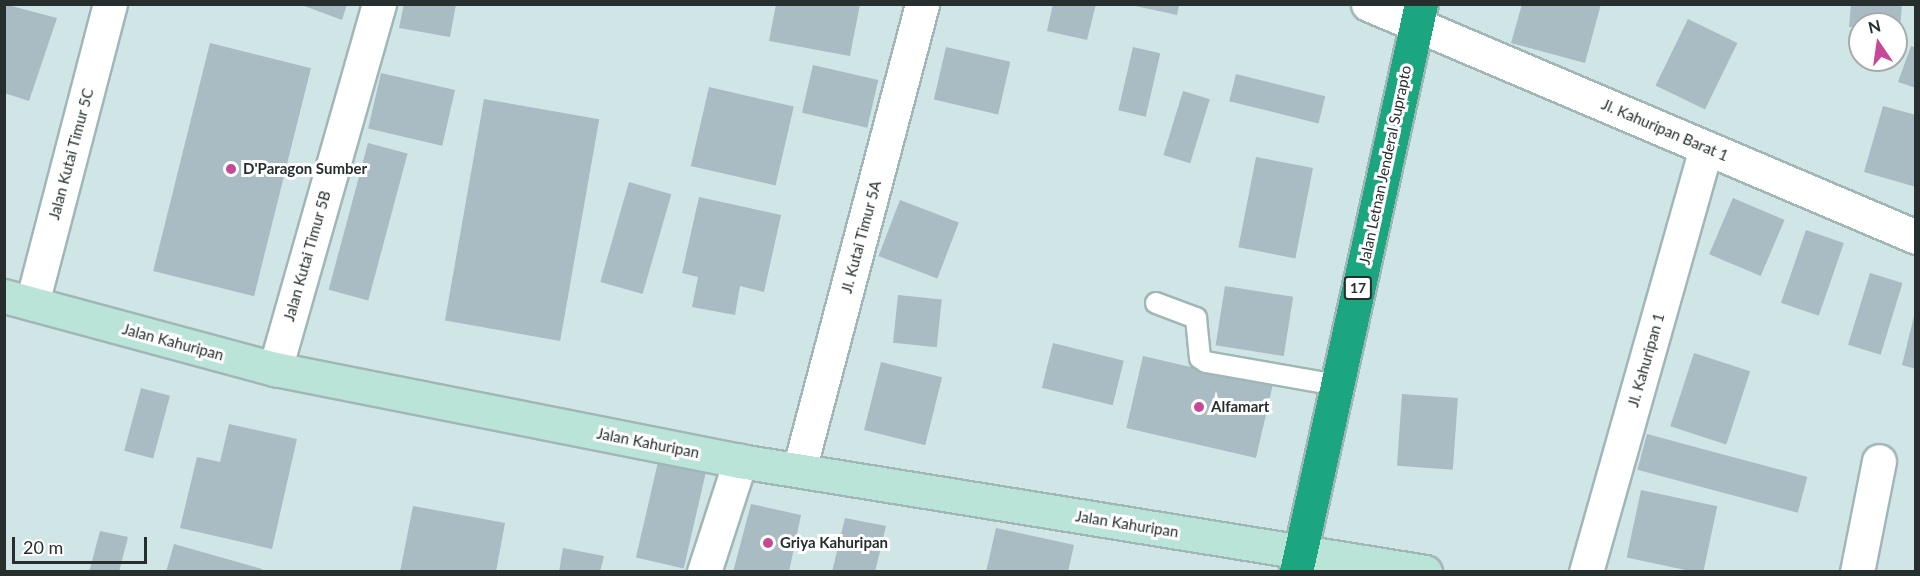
<!DOCTYPE html>
<style>
body{margin:0}
#map{position:relative;width:1920px;height:576px;overflow:hidden;background:#d0e6e6;font-family:Lato,sans-serif}
div>[style]{position:absolute}
[style*='--x']{left:calc(var(--x)*1px);top:calc(var(--y)*1px);width:calc(var(--w)*1px);rotate:calc(var(--a)*1deg)}
.building>*{inset:0;background:#a9bbc3;transform-origin:0 0}
.roads{filter:drop-shadow(2px 0 #a1b6b6) drop-shadow(-2px 0 #a1b6b6) drop-shadow(0 2px #a1b6b6) drop-shadow(0 -2px #a1b6b6)}
.lane>*{height:20px;margin:-10px;padding:0 10px;transform-origin:10px;border-radius:10px;background:#fff}
.street>*{height:33px;margin:-16.5px;padding:0 16.5px;transform-origin:16.5px;border-radius:16.5px;background:#fff}
.secondary>*{height:33px;margin:-16.5px;padding:0 16.5px;transform-origin:16.5px;border-radius:16.5px;background:#bbe4d9}
.highway>*{height:33px;margin:-16.5px;padding:0 16.5px;transform-origin:16.5px;border-radius:16.5px;background:#1ba67f}
.dots>*{width:16px;height:16px;translate:-50% -50%;box-sizing:border-box;border:3px solid #fff;border-radius:50%}
span{translate:-50% -50%;white-space:nowrap;text-align:center;line-height:1.15;-webkit-text-stroke:6px #fff;paint-order:stroke}
.shield-label span{padding:2px 4px;background:#fff;border:2px solid;border-radius:4px;-webkit-text-stroke-width:0}
.shield-label{font-size:14px;color:#262e2e;font-weight:700}
.street-label{font-size:15px;color:#262e2e}
.poi-label{font-size:15px;color:#262e2e;font-weight:700}
.left{translate:0 -50%;text-align:left}
.frame{position:absolute;inset:0;border:6px solid #262e2e;pointer-events:none}
.north{position:absolute;left:1848px;top:12px;width:60px;height:60px;box-sizing:border-box;background:#fff;border:2px solid #a8abab;border-radius:50%;rotate:347deg;font-size:16px;font-weight:700;line-height:24px;text-align:center;color:#262e2e}
.north::after{content:'';display:block;margin:auto;width:21px;height:27px;background:#c64999;clip-path:polygon(50% 0,100% 100%,50% 72%,0 100%)}
.scale{position:absolute;left:12px;top:537px;width:135px;height:27px;box-sizing:border-box;border:3px solid #262e2e;border-top:0;padding-left:8px;font-size:18px;line-height:21px;white-space:nowrap;color:#262e2e;-webkit-text-stroke:4px #fff;paint-order:stroke}
</style>
<div id="map">
<div class="building">
<div style="clip-path:polygon(4px 4px,57px 18px,29px 101px,4px 93px)"></div>
<div style="clip-path:polygon(299px 4px,347px 4px,342px 20px)"></div>
<div style="clip-path:polygon(404px 4px,456px 4px,450px 37px,399px 28px)"></div>
<div style="clip-path:polygon(776px 4px,860px 4px,850px 56px,769px 41px)"></div>
<div style="clip-path:polygon(1053px 4px,1096px 4px,1087px 40px,1047px 31px)"></div>
<div style="clip-path:polygon(1522px 4px,1601px 4px,1585px 63px,1511px 43px)"></div>
<div style="clip-path:polygon(1851px 4px,1902px 4px,1900px 29px,1896px 29px,1896px 24px,1849px 27px)"></div>
<div style="clip-path:polygon(1131px 5px,1179px 5px,1177px 15px)"></div>
<div style="left:1688px;top:19px;width:55px;height:74px;rotate:26deg"></div>
<div style="left:210px;top:43px;width:104px;height:235px;rotate:14deg"></div>
<div style="clip-path:polygon(1911px 46px,1916px 48px,1916px 88px,1898px 82px)"></div>
<div style="left:946px;top:47px;width:66px;height:54px;rotate:13deg"></div>
<div style="left:1133px;top:47px;width:28px;height:65px;rotate:13deg"></div>
<div style="left:813px;top:65px;width:67px;height:49px;rotate:13deg"></div>
<div style="left:381px;top:73px;width:76px;height:57px;rotate:13deg"></div>
<div style="left:1236px;top:74px;width:92px;height:28px;rotate:14deg"></div>
<div style="left:709px;top:87px;width:87px;height:81px;rotate:13deg"></div>
<div style="left:1183px;top:91px;width:28px;height:67px;rotate:17deg"></div>
<div style="left:484px;top:99px;width:117px;height:225px;rotate:10deg"></div>
<div style="clip-path:polygon(1883px 106px,1916px 115px,1916px 187px,1864px 172px)"></div>
<div style="left:368px;top:143px;width:41px;height:152px;rotate:15deg"></div>
<div style="left:1256px;top:157px;width:58px;height:92px;rotate:11deg"></div>
<div style="left:629px;top:182px;width:44px;height:104px;rotate:16deg"></div>
<div style="clip-path:polygon(699px 197px,781px 215px,764px 292px,740px 286px,735px 315px,692px 307px,698px 277px,682px 273px)"></div>
<div style="left:1733px;top:198px;width:56px;height:61px;rotate:23deg"></div>
<div style="left:900px;top:200px;width:63px;height:60px;rotate:21deg"></div>
<div style="left:1806px;top:230px;width:40px;height:77px;rotate:19deg"></div>
<div style="left:1870px;top:273px;width:34px;height:75px;rotate:17deg"></div>
<div style="left:1225px;top:286px;width:69px;height:60px;rotate:9deg"></div>
<div style="left:898px;top:295px;width:44px;height:48px;rotate:6deg"></div>
<div style="clip-path:polygon(1915px 312px,1916px 312px,1916px 369px,1902px 365px)"></div>
<div style="left:1053px;top:343px;width:73px;height:46px;rotate:14deg"></div>
<div style="left:1694px;top:353px;width:59px;height:77px;rotate:18deg"></div>
<div style="left:1143px;top:356px;width:133px;height:74px;rotate:13deg"></div>
<div style="left:881px;top:362px;width:63px;height:70px;rotate:14deg"></div>
<div style="left:141px;top:388px;width:30px;height:65px;rotate:15deg"></div>
<div style="left:1402px;top:394px;width:56px;height:72px;rotate:4deg"></div>
<div style="clip-path:polygon(229px 424px,297px 439px,272px 549px,180px 528px,197px 457px,220px 462px)"></div>
<div style="left:1647px;top:434px;width:166px;height:37px;rotate:15deg"></div>
<div style="left:658px;top:462px;width:49px;height:98px;rotate:13deg"></div>
<div style="left:1641px;top:490px;width:78px;height:69px;rotate:12deg"></div>
<div style="clip-path:polygon(751px 504px,801px 515px,789px 572px,733px 572px)"></div>
<div style="clip-path:polygon(413px 506px,505px 523px,496px 572px,400px 572px)"></div>
<div style="clip-path:polygon(845px 518px,886px 526px,875px 572px,832px 572px)"></div>
<div style="clip-path:polygon(996px 528px,1074px 545px,1068px 572px,986px 572px)"></div>
<div style="clip-path:polygon(100px 531px,128px 537px,119px 572px,89px 572px)"></div>
<div style="clip-path:polygon(174px 544px,262px 569px,262px 572px,166px 572px)"></div>
<div style="clip-path:polygon(563px 548px,604px 556px,600px 572px,559px 572px)"></div>
</div>
<div class="roads">
<div class="lane">
<div style="--x:1156;--y:303;--w:43;--a:20.6"></div>
<div style="--x:1196;--y:318;--w:40;--a:84.3"></div>
<div style="--x:1200;--y:358;--w:7;--a:34"></div>
<div style="--x:1206;--y:362;--w:132;--a:10"></div>
</div>
<div class="street">
<div style="--x:1368;--y:4;--w:595;--a:23.03"></div>
<div style="--x:32;--y:303;--w:309;--a:-75.4"></div>
<div style="--x:275;--y:369;--w:380;--a:-74.1"></div>
<div style="--x:799;--y:470;--w:482;--a:-75.2"></div>
<div style="--x:704;--y:572;--w:117;--a:-72"></div>
<div style="--x:1586;--y:572;--w:441;--a:-74.2"></div>
<div style="--x:1857;--y:572;--w:113;--a:-78.8"></div>
</div>
<div class="secondary">
<div style="--x:4;--y:296;--w:281;--a:15.1"></div>
<div style="--x:275;--y:369;--w:474;--a:11.2"></div>
<div style="--x:740;--y:461;--w:694;--a:9.2"></div>
</div>
<div class="highway">
<div style="--x:1296;--y:572;--w:582;--a:-77.59"></div>
</div>
</div>
<div class="dots">
<div style="left:231px;top:169px;background:#c64999"></div>
<div style="left:1199px;top:407px;background:#c64999"></div>
<div style="left:768px;top:543px;background:#c64999"></div>
</div>
<div class="shield-label">
<span style="left:1358px;top:288px">17</span>
</div>
<div class="street-label">
<span style="left:1665px;top:130px;rotate:23deg">Jl. Kahuripan Barat 1</span>
<span style="left:71px;top:154px;rotate:-75deg">Jalan Kutai Timur 5C</span>
<span style="left:1385px;top:165px;rotate:-78deg">Jalan Letnan Jenderal Suprapto</span>
<span style="left:861px;top:237px;rotate:-75deg">Jl. Kutai Timur 5A</span>
<span style="left:307px;top:256px;rotate:-74deg">Jalan Kutai Timur 5B</span>
<span style="left:173px;top:342px;rotate:15deg">Jalan Kahuripan</span>
<span style="left:1646px;top:360px;rotate:-74deg">Jl. Kahuripan 1</span>
<span style="left:648px;top:443px;rotate:11deg">Jalan Kahuripan</span>
<span style="left:1127px;top:524px;rotate:9deg">Jalan Kahuripan</span>
</div>
<div class="poi-label">
<span class="left" style="left:243px;top:169px">D'Paragon Sumber</span>
<span class="left" style="left:1211px;top:407px">Alfamart</span>
<span class="left" style="left:780px;top:543px">Griya Kahuripan</span>
</div>
<div class="frame"></div>
<div class="north">N</div>
<div class="scale">20 m</div>
</div>
